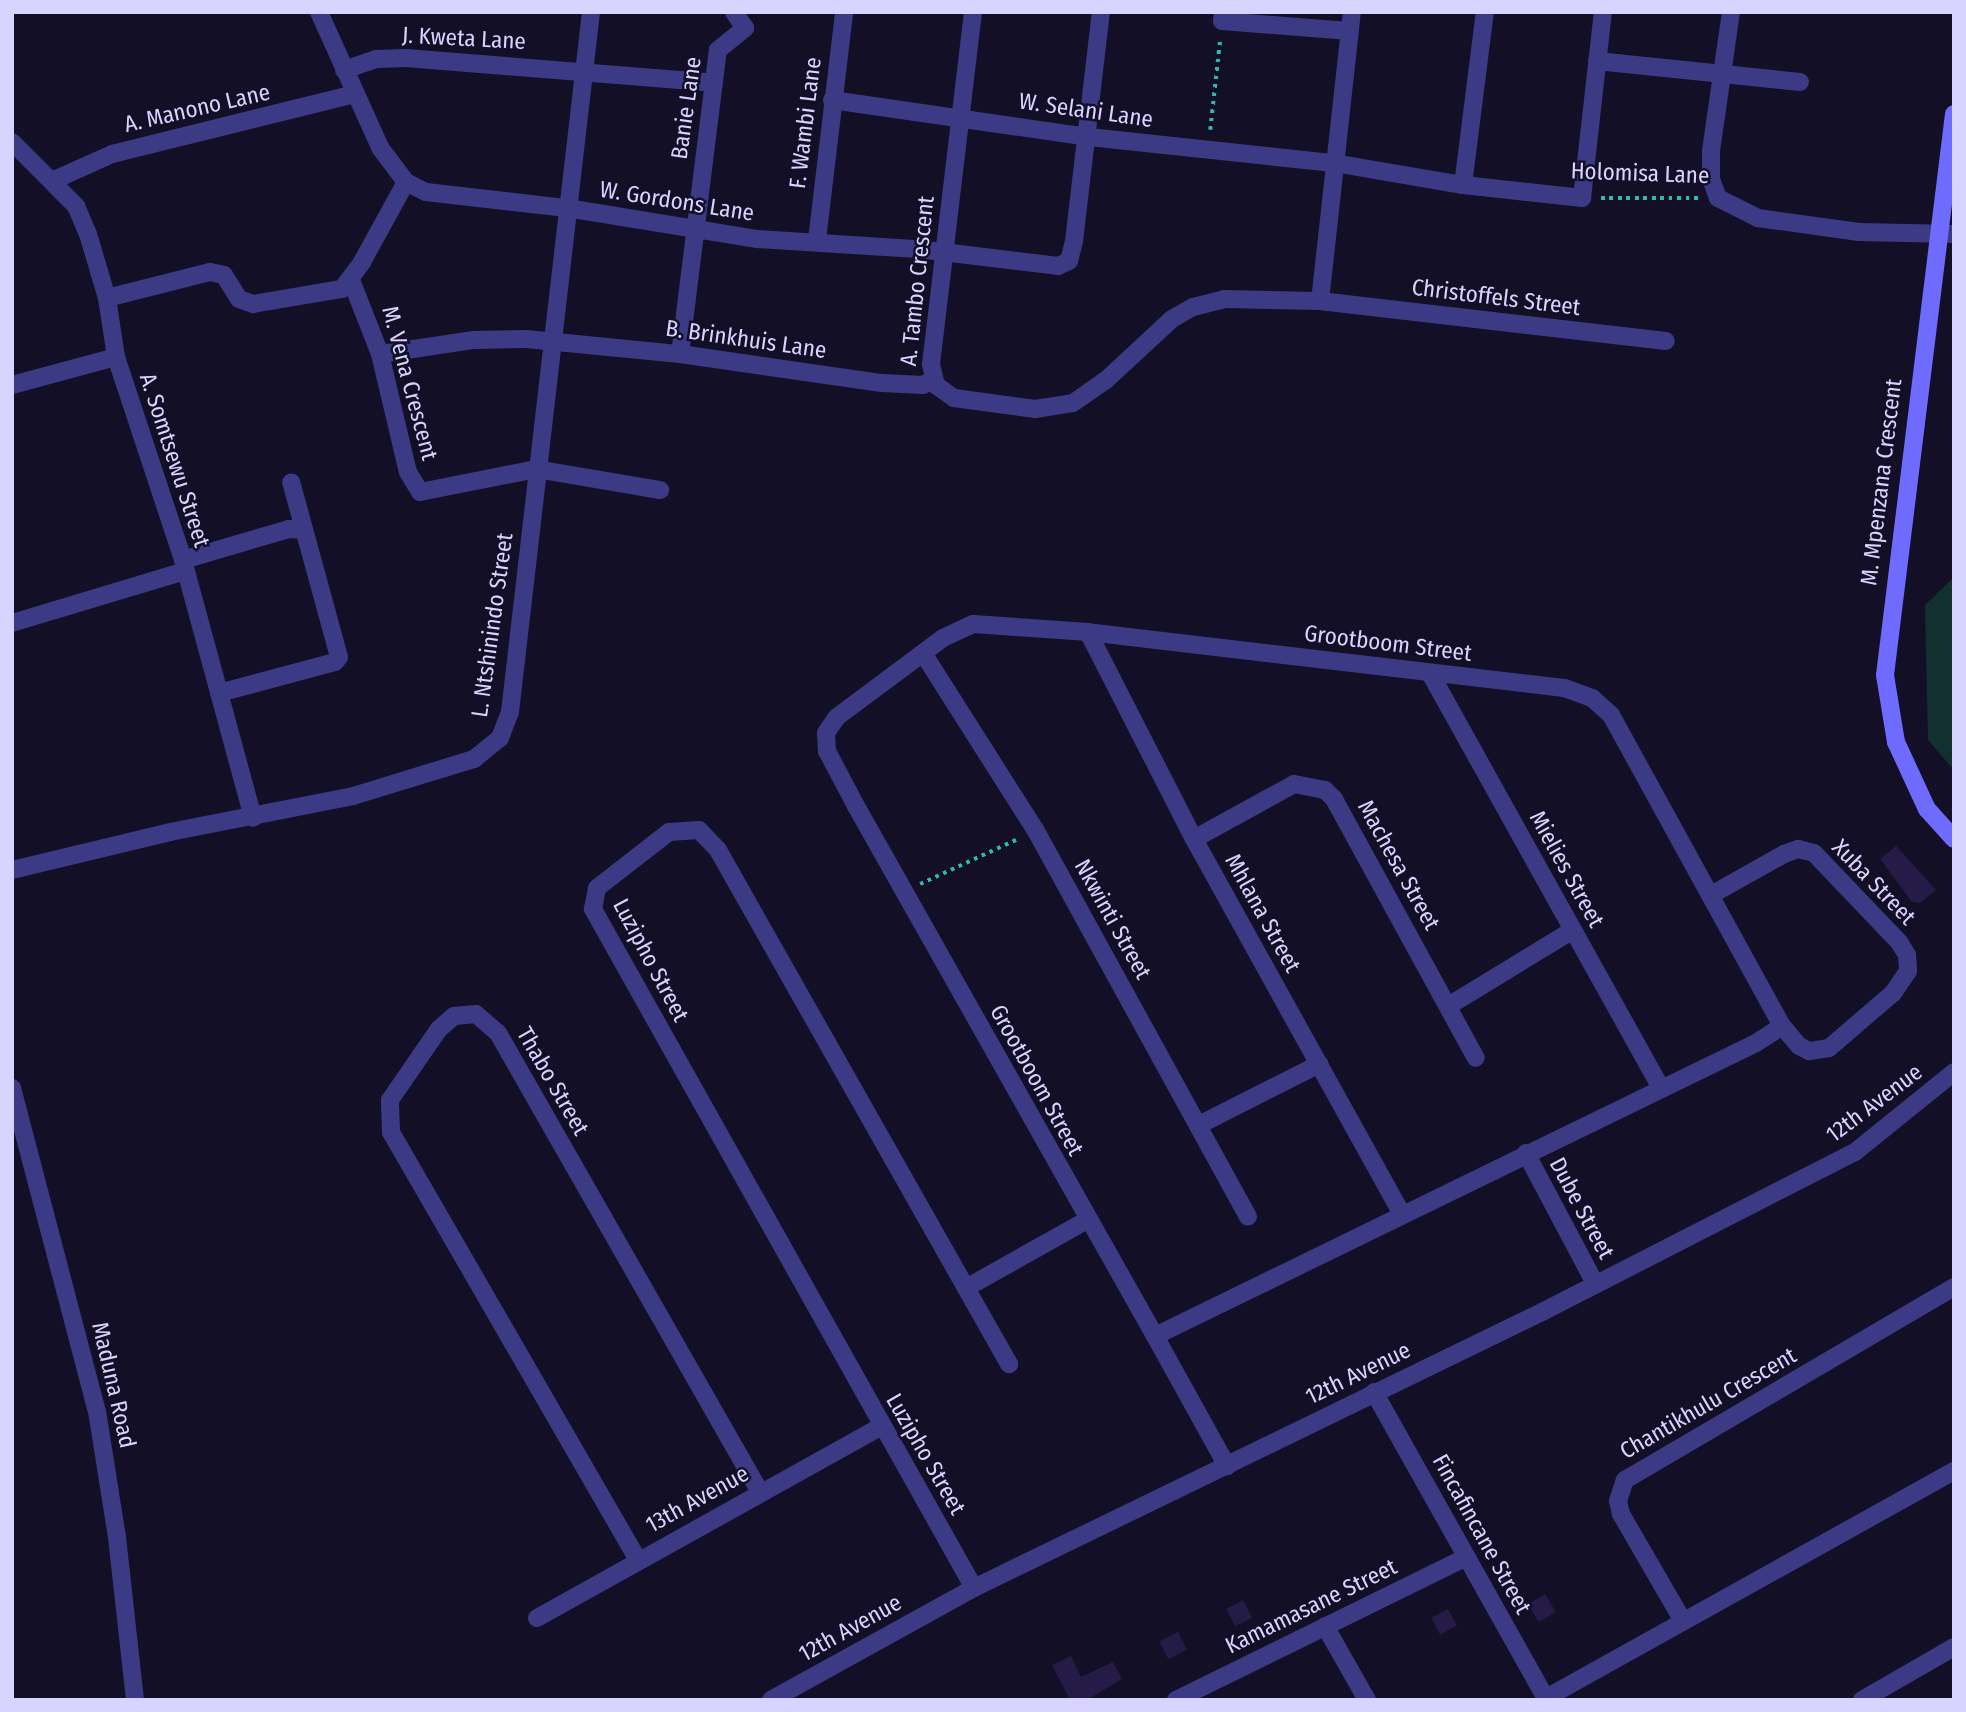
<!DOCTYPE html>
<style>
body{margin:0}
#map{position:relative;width:1966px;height:1712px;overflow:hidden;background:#130f26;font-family:"Fira Sans Condensed",sans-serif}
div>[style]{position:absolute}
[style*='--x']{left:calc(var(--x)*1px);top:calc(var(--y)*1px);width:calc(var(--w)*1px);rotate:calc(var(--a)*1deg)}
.green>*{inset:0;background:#12302f}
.building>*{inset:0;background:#241b47;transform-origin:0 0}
.path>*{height:3.5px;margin-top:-1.75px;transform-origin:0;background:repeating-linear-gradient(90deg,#2fb8b0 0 3.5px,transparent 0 8.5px)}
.minor>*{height:18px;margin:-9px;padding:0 9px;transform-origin:9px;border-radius:9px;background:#3d3a85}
.tertiary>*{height:18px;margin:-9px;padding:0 9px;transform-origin:9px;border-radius:9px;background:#3d3a85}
.secondary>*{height:18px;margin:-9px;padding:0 9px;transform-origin:9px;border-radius:9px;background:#6f6bff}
span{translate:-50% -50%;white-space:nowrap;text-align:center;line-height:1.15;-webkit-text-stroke:5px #130f26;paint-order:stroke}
.street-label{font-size:23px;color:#d9d4ff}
.frame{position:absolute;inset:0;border:14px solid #d9d4ff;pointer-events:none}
</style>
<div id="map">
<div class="green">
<div style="clip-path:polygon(1954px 577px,1954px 770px,1928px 740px,1925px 605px)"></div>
</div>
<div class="building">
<div style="clip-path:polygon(1896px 846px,1936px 890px,1920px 903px,1912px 902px,1880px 859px)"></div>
<div style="left:1545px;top:1594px;width:21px;height:20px;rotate:59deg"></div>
<div style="left:1243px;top:1600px;width:20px;height:19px;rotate:63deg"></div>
<div style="left:1448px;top:1609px;width:19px;height:19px;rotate:62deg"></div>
<div style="left:1178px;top:1632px;width:20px;height:21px;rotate:63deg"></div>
<div style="clip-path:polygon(1071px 1656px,1081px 1677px,1113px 1662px,1122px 1679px,1087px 1700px,1070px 1700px,1052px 1665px)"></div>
</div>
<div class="path">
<div style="--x:1210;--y:130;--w:91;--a:-83.7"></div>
<div style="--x:1601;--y:198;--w:97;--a:0"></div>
<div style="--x:920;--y:884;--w:108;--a:-24.7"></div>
</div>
<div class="minor">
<div style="--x:319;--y:12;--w:150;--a:65.7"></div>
<div style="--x:381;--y:149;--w:41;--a:52.9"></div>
<div style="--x:406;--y:182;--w:22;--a:27"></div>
<div style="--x:426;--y:192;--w:142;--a:6.5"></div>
<div style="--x:567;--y:208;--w:193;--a:9.3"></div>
<div style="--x:757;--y:239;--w:161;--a:3.6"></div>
<div style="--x:918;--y:249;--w:141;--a:6.9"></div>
<div style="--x:1058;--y:266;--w:12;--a:-24"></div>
<div style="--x:1069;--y:261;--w:21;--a:-76"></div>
<div style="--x:1074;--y:241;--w:231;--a:-83.3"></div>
<div style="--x:973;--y:12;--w:354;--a:96.8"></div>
<div style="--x:931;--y:364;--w:22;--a:77"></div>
<div style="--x:936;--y:385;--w:22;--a:36"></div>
<div style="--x:954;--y:398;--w:82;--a:7.7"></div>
<div style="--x:1035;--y:409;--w:38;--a:-9"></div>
<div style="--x:1073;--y:403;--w:39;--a:-35"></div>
<div style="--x:1105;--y:381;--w:91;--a:-42.8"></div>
<div style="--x:1172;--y:319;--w:24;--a:-30"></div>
<div style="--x:1193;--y:307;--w:32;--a:-14"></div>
<div style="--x:1224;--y:299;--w:96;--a:1.2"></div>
<div style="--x:1320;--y:301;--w:348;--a:6.6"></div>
<div style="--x:1223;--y:12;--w:9;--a:96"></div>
<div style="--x:1222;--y:21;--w:128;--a:4.5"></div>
<div style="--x:1731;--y:12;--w:140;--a:98.2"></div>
<div style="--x:1711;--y:151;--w:28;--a:90"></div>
<div style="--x:1711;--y:179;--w:20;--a:70"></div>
<div style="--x:1718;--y:198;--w:45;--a:26.6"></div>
<div style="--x:1758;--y:218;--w:102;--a:7.9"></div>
<div style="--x:1859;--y:232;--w:95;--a:1.2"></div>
<div style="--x:1597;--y:61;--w:204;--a:5.9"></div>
<div style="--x:344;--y:70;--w:34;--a:-19"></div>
<div style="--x:376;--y:59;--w:30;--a:-2"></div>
<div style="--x:406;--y:58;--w:309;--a:4.6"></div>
<div style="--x:832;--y:100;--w:260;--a:8.2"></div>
<div style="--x:1089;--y:137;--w:246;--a:6.1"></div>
<div style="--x:1334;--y:163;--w:131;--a:9.7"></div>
<div style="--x:1463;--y:185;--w:120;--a:6.2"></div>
<div style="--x:1582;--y:198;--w:187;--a:-83.6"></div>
<div style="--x:12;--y:142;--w:91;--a:45"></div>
<div style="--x:76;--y:206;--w:30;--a:67"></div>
<div style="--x:88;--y:234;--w:67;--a:73.5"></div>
<div style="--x:107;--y:298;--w:60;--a:81.3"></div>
<div style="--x:116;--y:357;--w:214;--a:71.7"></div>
<div style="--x:183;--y:560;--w:267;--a:74.8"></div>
<div style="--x:54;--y:180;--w:64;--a:-24.1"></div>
<div style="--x:112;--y:154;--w:250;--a:-13.9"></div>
<div style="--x:1463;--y:185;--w:174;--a:-82.8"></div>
<div style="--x:817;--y:240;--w:230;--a:-83.2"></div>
<div style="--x:351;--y:280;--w:79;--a:68.6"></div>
<div style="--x:380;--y:354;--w:121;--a:76.7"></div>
<div style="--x:408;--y:472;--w:23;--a:59"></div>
<div style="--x:420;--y:492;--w:118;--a:-11.2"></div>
<div style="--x:536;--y:469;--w:126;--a:9.6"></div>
<div style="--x:107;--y:298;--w:106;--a:-14.2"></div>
<div style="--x:210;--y:272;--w:14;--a:12"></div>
<div style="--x:224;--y:275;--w:28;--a:58"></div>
<div style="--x:239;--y:299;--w:15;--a:20"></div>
<div style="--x:253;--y:304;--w:90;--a:-9.6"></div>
<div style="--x:342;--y:289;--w:34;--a:-53"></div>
<div style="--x:362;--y:262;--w:91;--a:-61.2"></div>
<div style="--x:1320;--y:301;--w:291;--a:-83.7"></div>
<div style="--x:380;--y:354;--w:95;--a:-8.5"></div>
<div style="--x:474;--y:340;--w:52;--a:-1.1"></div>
<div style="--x:526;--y:339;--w:155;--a:5.6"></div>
<div style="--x:680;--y:354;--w:204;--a:8.2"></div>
<div style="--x:882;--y:383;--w:41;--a:2.8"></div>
<div style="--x:923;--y:385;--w:10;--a:-29"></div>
<div style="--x:680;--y:354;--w:306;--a:-82.9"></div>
<div style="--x:718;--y:50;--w:35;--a:-39"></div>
<div style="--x:745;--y:28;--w:19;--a:-125"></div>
<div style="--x:12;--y:385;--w:108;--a:-15.1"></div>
<div style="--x:183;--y:560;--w:110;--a:-16.3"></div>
<div style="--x:289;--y:529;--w:15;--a:4"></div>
<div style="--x:12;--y:623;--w:181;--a:-16.7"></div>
<div style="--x:1088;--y:632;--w:233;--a:62.9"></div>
<div style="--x:1194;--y:839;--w:429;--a:61"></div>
<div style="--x:923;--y:653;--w:211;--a:57.6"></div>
<div style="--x:1036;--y:831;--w:440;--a:61.2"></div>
<div style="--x:1430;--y:673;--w:475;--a:60.9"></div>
<div style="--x:219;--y:693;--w:120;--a:-15"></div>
<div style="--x:335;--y:662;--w:6;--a:-51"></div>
<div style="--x:339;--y:657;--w:181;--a:-105.3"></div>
<div style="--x:1194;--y:839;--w:114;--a:-28.8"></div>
<div style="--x:1294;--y:784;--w:32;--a:11"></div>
<div style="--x:1325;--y:790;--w:13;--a:45"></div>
<div style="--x:1334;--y:799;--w:295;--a:61.3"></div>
<div style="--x:12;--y:870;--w:163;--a:-13.5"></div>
<div style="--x:170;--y:832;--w:187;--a:-11.1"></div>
<div style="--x:353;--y:796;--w:127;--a:-17"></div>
<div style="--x:474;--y:759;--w:33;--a:-39"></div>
<div style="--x:500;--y:738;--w:28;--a:-69"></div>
<div style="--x:510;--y:712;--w:705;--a:-83.4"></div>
<div style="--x:1711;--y:895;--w:84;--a:-29.3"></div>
<div style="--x:1784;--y:854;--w:15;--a:-20"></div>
<div style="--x:1798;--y:849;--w:16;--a:14"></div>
<div style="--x:1814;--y:853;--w:123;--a:46.3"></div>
<div style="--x:1899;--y:942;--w:15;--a:58"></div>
<div style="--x:1907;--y:955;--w:16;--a:86"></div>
<div style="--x:1908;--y:971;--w:27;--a:124"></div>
<div style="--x:1893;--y:993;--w:84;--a:139.3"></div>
<div style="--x:1829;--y:1048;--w:20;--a:171"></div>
<div style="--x:1809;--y:1051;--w:11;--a:-153"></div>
<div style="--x:1799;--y:1046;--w:26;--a:-130"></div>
<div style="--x:1782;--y:1026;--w:355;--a:-118.8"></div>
<div style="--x:1611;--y:715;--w:25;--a:-138"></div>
<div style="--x:1592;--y:698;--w:30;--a:-160"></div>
<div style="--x:1564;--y:688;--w:479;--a:-173.3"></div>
<div style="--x:1088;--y:632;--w:115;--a:-176"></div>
<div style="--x:973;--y:624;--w:33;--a:155"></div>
<div style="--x:943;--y:638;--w:132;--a:143.3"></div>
<div style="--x:837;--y:717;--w:19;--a:125"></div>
<div style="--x:826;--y:733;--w:18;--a:87"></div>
<div style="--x:827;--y:751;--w:62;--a:62.2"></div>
<div style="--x:856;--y:806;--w:609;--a:60.57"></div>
<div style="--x:1155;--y:1336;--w:669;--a:-25.99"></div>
<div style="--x:1756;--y:1043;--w:31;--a:-33"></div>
<div style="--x:1450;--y:1005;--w:144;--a:-31.4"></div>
<div style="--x:1199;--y:1125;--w:135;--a:-26.9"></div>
<div style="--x:1526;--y:1153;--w:149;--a:62.1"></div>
<div style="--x:966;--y:1288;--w:139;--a:-29.3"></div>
<div style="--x:1155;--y:1336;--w:149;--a:61"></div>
<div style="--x:1374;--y:1392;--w:353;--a:60.7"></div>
<div style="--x:638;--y:1560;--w:494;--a:-120"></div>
<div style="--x:391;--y:1132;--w:32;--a:-92"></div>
<div style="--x:390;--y:1100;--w:86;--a:-55.4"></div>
<div style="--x:439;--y:1029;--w:20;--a:-41"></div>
<div style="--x:454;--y:1016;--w:22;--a:-5"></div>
<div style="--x:476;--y:1014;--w:29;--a:41"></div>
<div style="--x:498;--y:1033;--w:529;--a:60.28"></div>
<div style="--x:974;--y:1588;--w:779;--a:-119.3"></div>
<div style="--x:593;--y:909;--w:21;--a:-79"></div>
<div style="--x:597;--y:888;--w:91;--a:-37.9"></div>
<div style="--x:669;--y:832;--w:30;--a:-4"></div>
<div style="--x:699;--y:830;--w:28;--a:46"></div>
<div style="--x:718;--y:850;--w:591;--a:60.48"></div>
<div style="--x:537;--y:1618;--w:395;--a:-29.1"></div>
<div style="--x:1683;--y:1621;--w:124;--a:-120.1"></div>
<div style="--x:1621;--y:1514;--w:13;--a:-103"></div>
<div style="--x:1618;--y:1501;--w:22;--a:-72"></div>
<div style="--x:1625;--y:1480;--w:381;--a:-30.4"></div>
<div style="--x:1325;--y:1626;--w:85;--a:60.4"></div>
<div style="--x:1546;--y:1698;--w:467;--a:-29.1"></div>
<div style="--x:771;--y:1700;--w:232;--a:-28.9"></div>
<div style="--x:974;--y:1588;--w:632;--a:-25.92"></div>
<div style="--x:1542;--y:1312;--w:352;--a:-27.1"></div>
<div style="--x:1855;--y:1152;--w:127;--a:-38.9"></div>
<div style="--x:1176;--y:1700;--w:324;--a:-26.2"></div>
<div style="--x:1862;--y:1700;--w:106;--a:-29.9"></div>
</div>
<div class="tertiary">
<div style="--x:12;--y:1088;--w:334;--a:75.3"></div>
<div style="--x:97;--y:1411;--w:128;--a:81"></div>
<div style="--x:117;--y:1537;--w:164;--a:83.7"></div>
</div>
<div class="secondary">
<div style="--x:1954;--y:114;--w:565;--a:97.01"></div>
<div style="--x:1885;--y:675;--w:68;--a:80.7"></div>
<div style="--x:1896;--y:742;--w:74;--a:65.2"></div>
<div style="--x:1927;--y:809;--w:40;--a:48"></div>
</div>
<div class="street-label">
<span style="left:464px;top:38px;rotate:3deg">J. Kweta Lane</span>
<span style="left:197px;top:108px;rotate:-13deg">A. Manono Lane</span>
<span style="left:686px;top:108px;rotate:-82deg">Banie Lane</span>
<span style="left:1086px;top:110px;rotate:8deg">W. Selani Lane</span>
<span style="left:805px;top:123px;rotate:-83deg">F. Wambi Lane</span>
<span style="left:1640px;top:173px;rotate:2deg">Holomisa Lane</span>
<span style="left:677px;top:201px;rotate:9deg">W. Gordons Lane</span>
<span style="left:917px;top:281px;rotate:-84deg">A. Tambo Crescent</span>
<span style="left:1496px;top:297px;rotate:7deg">Christoffels Street</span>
<span style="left:746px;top:339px;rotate:8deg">B. Brinkhuis Lane</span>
<span style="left:410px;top:383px;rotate:75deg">M. Vena Crescent</span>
<span style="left:175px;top:460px;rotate:72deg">A. Somtsewu Street</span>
<span style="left:1881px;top:482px;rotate:-83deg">M. Mpenzana Crescent</span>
<span style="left:492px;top:625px;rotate:-82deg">L. Ntshinindo Street</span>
<span style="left:1388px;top:643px;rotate:7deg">Grootboom Street</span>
<span style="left:1399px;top:865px;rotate:61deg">Machesa Street</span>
<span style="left:1567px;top:869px;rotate:61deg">Mielies Street</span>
<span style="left:1874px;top:882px;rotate:46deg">Xuba Street</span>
<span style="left:1263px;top:913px;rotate:61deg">Mhlana Street</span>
<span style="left:1113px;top:919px;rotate:61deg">Nkwinti Street</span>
<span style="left:651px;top:960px;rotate:62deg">Luzipho Street</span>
<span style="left:1037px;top:1080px;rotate:61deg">Grootboom Street</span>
<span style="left:553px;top:1081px;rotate:60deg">Thabo Street</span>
<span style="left:1874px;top:1103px;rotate:-37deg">12th Avenue</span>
<span style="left:1582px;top:1208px;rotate:62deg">Dube Street</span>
<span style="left:1358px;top:1373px;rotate:-26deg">12th Avenue</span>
<span style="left:114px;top:1385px;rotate:77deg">Maduna Road</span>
<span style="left:1708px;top:1403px;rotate:-30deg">Chantikhulu Crescent</span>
<span style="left:926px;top:1454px;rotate:60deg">Luzipho Street</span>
<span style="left:697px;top:1499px;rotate:-29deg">13th Avenue</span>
<span style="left:1482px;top:1534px;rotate:61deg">Fincafincane Street</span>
<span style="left:1311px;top:1606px;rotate:-26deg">Kamamasane Street</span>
<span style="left:850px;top:1628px;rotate:-29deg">12th Avenue</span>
</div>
<div class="frame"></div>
</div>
